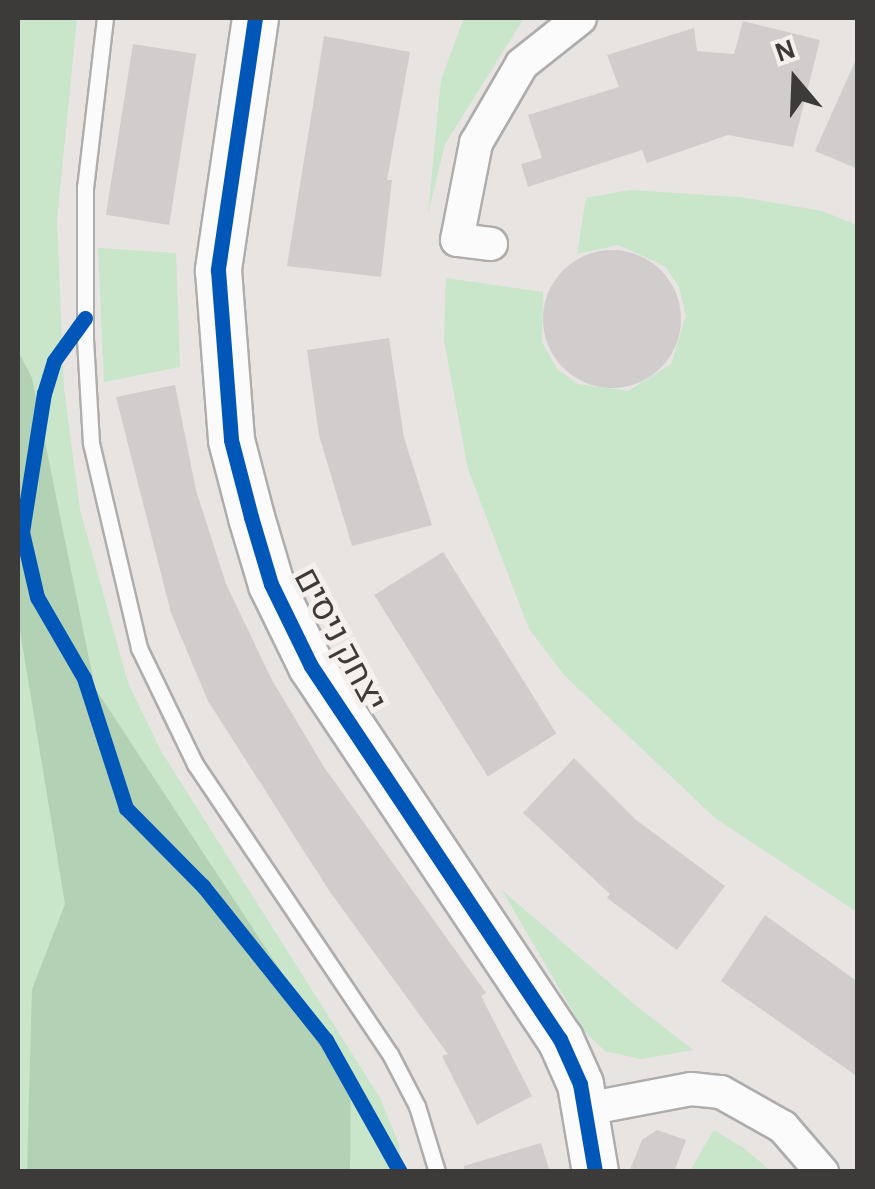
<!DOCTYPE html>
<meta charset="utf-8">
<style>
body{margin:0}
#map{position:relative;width:875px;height:1189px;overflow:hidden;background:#e7e4e2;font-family:"Alegreya Sans",Heebo,sans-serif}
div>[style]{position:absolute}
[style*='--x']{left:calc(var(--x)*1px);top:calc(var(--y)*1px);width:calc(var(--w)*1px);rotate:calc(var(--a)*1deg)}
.green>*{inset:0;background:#c9e5ca}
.forest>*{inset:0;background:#b3d2b5}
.building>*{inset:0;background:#d0cdcc;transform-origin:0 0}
.round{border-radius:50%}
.roads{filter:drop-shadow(2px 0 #afadac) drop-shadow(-2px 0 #afadac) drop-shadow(0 2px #afadac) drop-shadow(0 -2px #afadac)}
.lane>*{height:15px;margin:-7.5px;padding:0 7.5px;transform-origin:7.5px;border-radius:7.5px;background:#fbfbfb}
.street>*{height:32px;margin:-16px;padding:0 16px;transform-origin:16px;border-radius:16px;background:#fbfbfb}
.secondary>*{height:45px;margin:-22.5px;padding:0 22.5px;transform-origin:22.5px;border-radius:22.5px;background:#fbfbfb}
.cycleway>*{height:15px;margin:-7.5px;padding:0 7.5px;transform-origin:7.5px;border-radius:7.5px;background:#0057b8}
span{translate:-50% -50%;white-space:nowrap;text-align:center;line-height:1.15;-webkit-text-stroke:10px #f6f0ed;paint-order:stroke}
.street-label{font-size:35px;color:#3d3b39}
.frame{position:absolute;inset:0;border:20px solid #3d3b39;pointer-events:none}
.north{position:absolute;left:745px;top:30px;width:100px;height:100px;-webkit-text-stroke:8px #f6f0ed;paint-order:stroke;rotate:341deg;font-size:28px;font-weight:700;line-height:40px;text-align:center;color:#3d3b39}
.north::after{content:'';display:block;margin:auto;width:35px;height:45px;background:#3d3b39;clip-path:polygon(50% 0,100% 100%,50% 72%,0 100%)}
</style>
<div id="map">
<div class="green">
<div style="clip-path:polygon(18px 18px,77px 18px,57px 219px,64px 389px,80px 510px,128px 683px,161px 751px,380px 1098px,399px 1144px,401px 1171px,18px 1171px)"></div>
<div style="clip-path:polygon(464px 18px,524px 18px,445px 144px,428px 214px,441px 80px)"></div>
<div style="clip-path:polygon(629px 190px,740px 197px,822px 211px,857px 225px,857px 912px,715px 818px,565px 676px,529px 629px,468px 469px,444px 340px,446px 278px,543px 292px,542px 342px,557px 369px,578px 384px,628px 391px,671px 364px,686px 316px,679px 287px,665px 266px,618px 245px,577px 254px,586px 198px)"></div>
<div style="clip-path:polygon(98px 248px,176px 253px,180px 367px,104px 382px)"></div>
<div style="clip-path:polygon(502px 890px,634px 1004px,693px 1050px,641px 1059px,605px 1051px,584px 1031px)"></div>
<div style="clip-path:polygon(714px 1130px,745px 1149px,771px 1171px,690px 1171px)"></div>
</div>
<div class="forest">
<div style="clip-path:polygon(18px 351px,32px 378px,95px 688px,351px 1078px,350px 1171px,27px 1171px,32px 989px,65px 904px,18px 619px)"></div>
</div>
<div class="building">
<div style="clip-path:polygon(743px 21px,820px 40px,793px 147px,728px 135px,647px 163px,642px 150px,528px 187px,521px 164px,542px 158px,528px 115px,619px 87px,607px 55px,694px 28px,697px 51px,734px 54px)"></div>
<div style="clip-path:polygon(324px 36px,410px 52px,387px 180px,392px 180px,381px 277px,287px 266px)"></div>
<div style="left:133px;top:44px;width:64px;height:173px;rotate:9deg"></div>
<div style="clip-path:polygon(858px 55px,858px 169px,815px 151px)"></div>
<div class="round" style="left:543px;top:250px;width:138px;height:138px"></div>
<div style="clip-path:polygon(389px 338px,404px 438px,432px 525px,352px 546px,319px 435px,307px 350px)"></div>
<div style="clip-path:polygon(175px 385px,196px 490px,226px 584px,272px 680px,324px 767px,486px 993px,481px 996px,532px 1096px,477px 1125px,442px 1056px,448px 1054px,330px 892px,208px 701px,171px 613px,116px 397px)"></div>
<div style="left:443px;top:552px;width:214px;height:81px;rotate:58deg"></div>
<div style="clip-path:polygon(574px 758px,635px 819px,725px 886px,677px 950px,607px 898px,610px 894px,523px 813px)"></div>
<div style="clip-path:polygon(765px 915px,858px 982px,858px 1077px,721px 981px)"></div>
<div style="clip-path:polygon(657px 1130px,686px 1140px,674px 1172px,629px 1172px,642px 1140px)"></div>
<div style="clip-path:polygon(541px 1143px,550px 1172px,465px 1172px,464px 1166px)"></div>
</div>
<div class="roads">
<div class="lane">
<div style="--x:105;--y:18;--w:170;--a:96.7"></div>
<div style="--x:85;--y:187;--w:152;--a:90"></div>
<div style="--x:85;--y:339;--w:104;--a:86.7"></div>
<div style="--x:91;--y:443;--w:211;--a:76.8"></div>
<div style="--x:139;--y:648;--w:129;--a:64.2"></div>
<div style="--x:195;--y:764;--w:349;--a:56.1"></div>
<div style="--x:390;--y:1054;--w:59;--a:62.6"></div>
<div style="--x:417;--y:1106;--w:69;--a:73.1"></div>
</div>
<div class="street">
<div style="--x:491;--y:244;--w:34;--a:-173"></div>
<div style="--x:457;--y:240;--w:99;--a:-78.9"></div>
<div style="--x:476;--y:143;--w:91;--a:-59.8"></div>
<div style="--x:522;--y:64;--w:74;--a:-38.4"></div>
<div style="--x:586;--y:1109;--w:107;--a:-10.8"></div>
<div style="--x:691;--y:1089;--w:30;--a:6"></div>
<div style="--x:721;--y:1092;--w:71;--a:29.4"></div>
<div style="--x:783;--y:1127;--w:60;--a:49.1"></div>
</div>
<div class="secondary">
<div style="--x:255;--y:18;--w:255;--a:98.4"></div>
<div style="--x:218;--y:270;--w:170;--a:85.6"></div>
<div style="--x:231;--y:440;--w:80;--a:75.4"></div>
<div style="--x:251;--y:517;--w:70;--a:73.4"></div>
<div style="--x:271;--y:584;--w:91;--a:64"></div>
<div style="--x:311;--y:666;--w:448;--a:56.3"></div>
<div style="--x:560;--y:1039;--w:49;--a:66"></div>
<div style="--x:580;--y:1084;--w:89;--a:80.3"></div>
</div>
</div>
<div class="cycleway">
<div style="--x:255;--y:18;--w:255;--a:98.4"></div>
<div style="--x:218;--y:270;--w:170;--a:85.6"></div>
<div style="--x:231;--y:440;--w:80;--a:75.4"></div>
<div style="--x:251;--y:517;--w:70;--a:73.4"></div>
<div style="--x:271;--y:584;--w:91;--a:64"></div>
<div style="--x:311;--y:666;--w:448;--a:56.3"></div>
<div style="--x:560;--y:1039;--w:49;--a:66"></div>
<div style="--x:580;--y:1084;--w:89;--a:80.3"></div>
<div style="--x:85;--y:318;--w:53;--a:125.8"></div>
<div style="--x:54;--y:361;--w:34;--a:107"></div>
<div style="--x:44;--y:393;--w:141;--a:99"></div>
<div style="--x:22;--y:532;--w:67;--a:77"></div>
<div style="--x:37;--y:597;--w:94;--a:59.9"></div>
<div style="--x:84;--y:678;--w:137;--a:72.1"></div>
<div style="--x:126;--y:808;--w:110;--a:45.4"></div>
<div style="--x:203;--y:886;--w:197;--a:51.4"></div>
<div style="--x:326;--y:1040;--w:151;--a:60.7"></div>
</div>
<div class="street-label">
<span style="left:339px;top:640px;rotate:62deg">יצחק ניסים</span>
</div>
<div class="frame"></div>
<div class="north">N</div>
</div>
